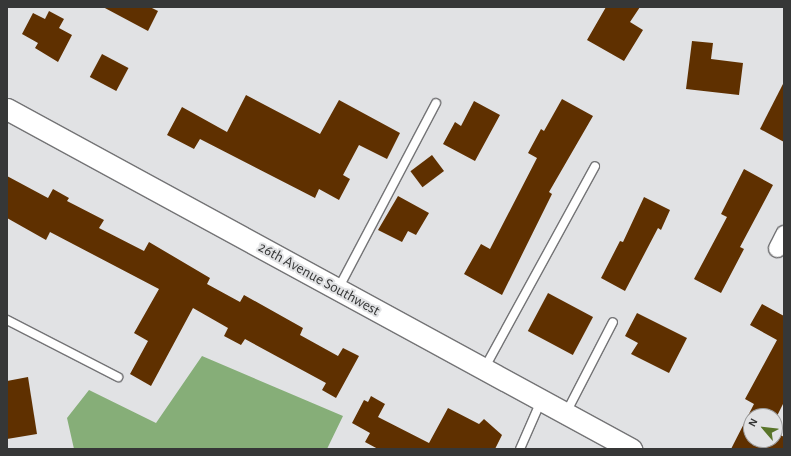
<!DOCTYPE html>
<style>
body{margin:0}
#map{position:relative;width:791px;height:456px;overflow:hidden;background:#e1e2e4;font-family:"Alegreya Sans",sans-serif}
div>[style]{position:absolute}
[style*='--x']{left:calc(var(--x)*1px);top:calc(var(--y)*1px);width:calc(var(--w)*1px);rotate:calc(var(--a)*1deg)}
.forest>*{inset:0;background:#86ae78}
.building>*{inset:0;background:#5f3000;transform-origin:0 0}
.roads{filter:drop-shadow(1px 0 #747476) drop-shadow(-1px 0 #747476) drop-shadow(0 1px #747476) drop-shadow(0 -1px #747476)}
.service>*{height:8px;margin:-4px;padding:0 4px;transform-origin:4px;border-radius:4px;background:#fff}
.minor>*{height:17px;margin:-8.5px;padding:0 8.5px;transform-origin:8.5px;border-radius:8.5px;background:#fff}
.tertiary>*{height:21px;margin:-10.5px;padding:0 10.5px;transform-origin:10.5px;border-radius:10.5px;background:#fff}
span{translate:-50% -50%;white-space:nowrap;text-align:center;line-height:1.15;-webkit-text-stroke:4px #e1e2e4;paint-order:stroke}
.street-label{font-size:15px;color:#363737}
.frame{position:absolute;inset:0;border:8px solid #363737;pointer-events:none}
.north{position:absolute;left:743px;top:408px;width:40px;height:40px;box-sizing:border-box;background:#e1e2e4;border:1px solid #9d9e9f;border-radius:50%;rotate:298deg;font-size:11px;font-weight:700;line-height:16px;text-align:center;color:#363737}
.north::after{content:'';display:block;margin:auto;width:14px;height:18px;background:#587429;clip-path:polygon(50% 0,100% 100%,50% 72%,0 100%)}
</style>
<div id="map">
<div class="forest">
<div style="clip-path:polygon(202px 356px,343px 416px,327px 449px,74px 449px,67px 418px,89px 390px,156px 423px)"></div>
</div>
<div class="building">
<div style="clip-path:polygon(103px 7px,150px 7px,158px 11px,148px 31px)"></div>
<div style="clip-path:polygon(606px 7px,640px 7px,630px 22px,643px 30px,624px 61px,587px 40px)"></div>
<div style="clip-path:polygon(49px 11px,64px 19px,59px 28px,72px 35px,58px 62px,35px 48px,38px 43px,22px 34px,33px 13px,45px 19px)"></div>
<div style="clip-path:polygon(692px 41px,713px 43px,711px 59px,743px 63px,739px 95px,686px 89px)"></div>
<div style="left:102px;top:54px;width:30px;height:26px;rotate:28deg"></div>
<div style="clip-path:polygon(784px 82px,784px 142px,760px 129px)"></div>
<div style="clip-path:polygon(246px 95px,320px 134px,339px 100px,400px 133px,387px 159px,359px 145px,343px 175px,350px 179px,339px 200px,319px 189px,315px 198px,200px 139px,194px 149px,167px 135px,182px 107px,227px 132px)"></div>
<div style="clip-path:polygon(562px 99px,593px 116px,549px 192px,552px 194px,502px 295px,464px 274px,481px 244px,490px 249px,537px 158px,528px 153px,541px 129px,544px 131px)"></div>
<div style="clip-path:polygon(474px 101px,500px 115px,475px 161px,443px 144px,455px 122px,461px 126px)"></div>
<div style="left:432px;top:155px;width:20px;height:27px;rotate:53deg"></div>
<div style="clip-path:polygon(744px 169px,773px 185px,740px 247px,744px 249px,721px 293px,694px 279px,727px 217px,721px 214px)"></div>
<div style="clip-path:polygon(7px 176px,48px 198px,53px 189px,69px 198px,67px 201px,104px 220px,99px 228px,144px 251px,149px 242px,210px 278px,207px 284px,240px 302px,244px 295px,303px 328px,300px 335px,338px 356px,343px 348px,359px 356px,336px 398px,322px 390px,326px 383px,245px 339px,241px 345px,224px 336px,228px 328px,193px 308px,151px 386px,130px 374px,148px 341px,134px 333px,159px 289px,50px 232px,46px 240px,7px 218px)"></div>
<div style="clip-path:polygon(398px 196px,429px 213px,416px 235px,408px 231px,402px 242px,378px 230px)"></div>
<div style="clip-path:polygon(644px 197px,670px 210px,661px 230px,658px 228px,625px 291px,601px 278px,620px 241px,623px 242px)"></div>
<div style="left:548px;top:293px;width:51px;height:43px;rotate:28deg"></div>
<div style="clip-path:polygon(762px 304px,784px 316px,784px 402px,775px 420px,775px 416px,751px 416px,751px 440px,775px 440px,775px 432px,784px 437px,784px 449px,731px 449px,754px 404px,745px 399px,777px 340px,750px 325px)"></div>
<div style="clip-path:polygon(637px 313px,687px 338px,669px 373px,631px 354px,638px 343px,625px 336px)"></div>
<div style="clip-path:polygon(28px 377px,37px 434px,7px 439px,7px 381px)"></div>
<div style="clip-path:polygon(371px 396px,385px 404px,378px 417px,429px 443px,448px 408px,479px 424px,484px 419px,502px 435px,495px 449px,378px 449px,365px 442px,370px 433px,352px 423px,364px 400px,368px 402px)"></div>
</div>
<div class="roads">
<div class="service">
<div style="--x:338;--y:289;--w:210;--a:-62.2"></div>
<div style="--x:7;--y:320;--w:125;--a:27.2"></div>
<div style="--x:484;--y:369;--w:231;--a:-61.3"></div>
<div style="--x:566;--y:413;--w:102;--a:-62.7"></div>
<div style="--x:520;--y:449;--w:52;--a:-66.4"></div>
</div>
<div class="minor">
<div style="--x:777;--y:248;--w:16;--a:-63"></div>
</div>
<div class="tertiary">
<div style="--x:7;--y:109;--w:711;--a:28.58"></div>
</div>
</div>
<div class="street-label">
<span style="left:319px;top:279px;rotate:29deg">26th Avenue Southwest</span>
</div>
<div class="frame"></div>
<div class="north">N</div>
</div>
